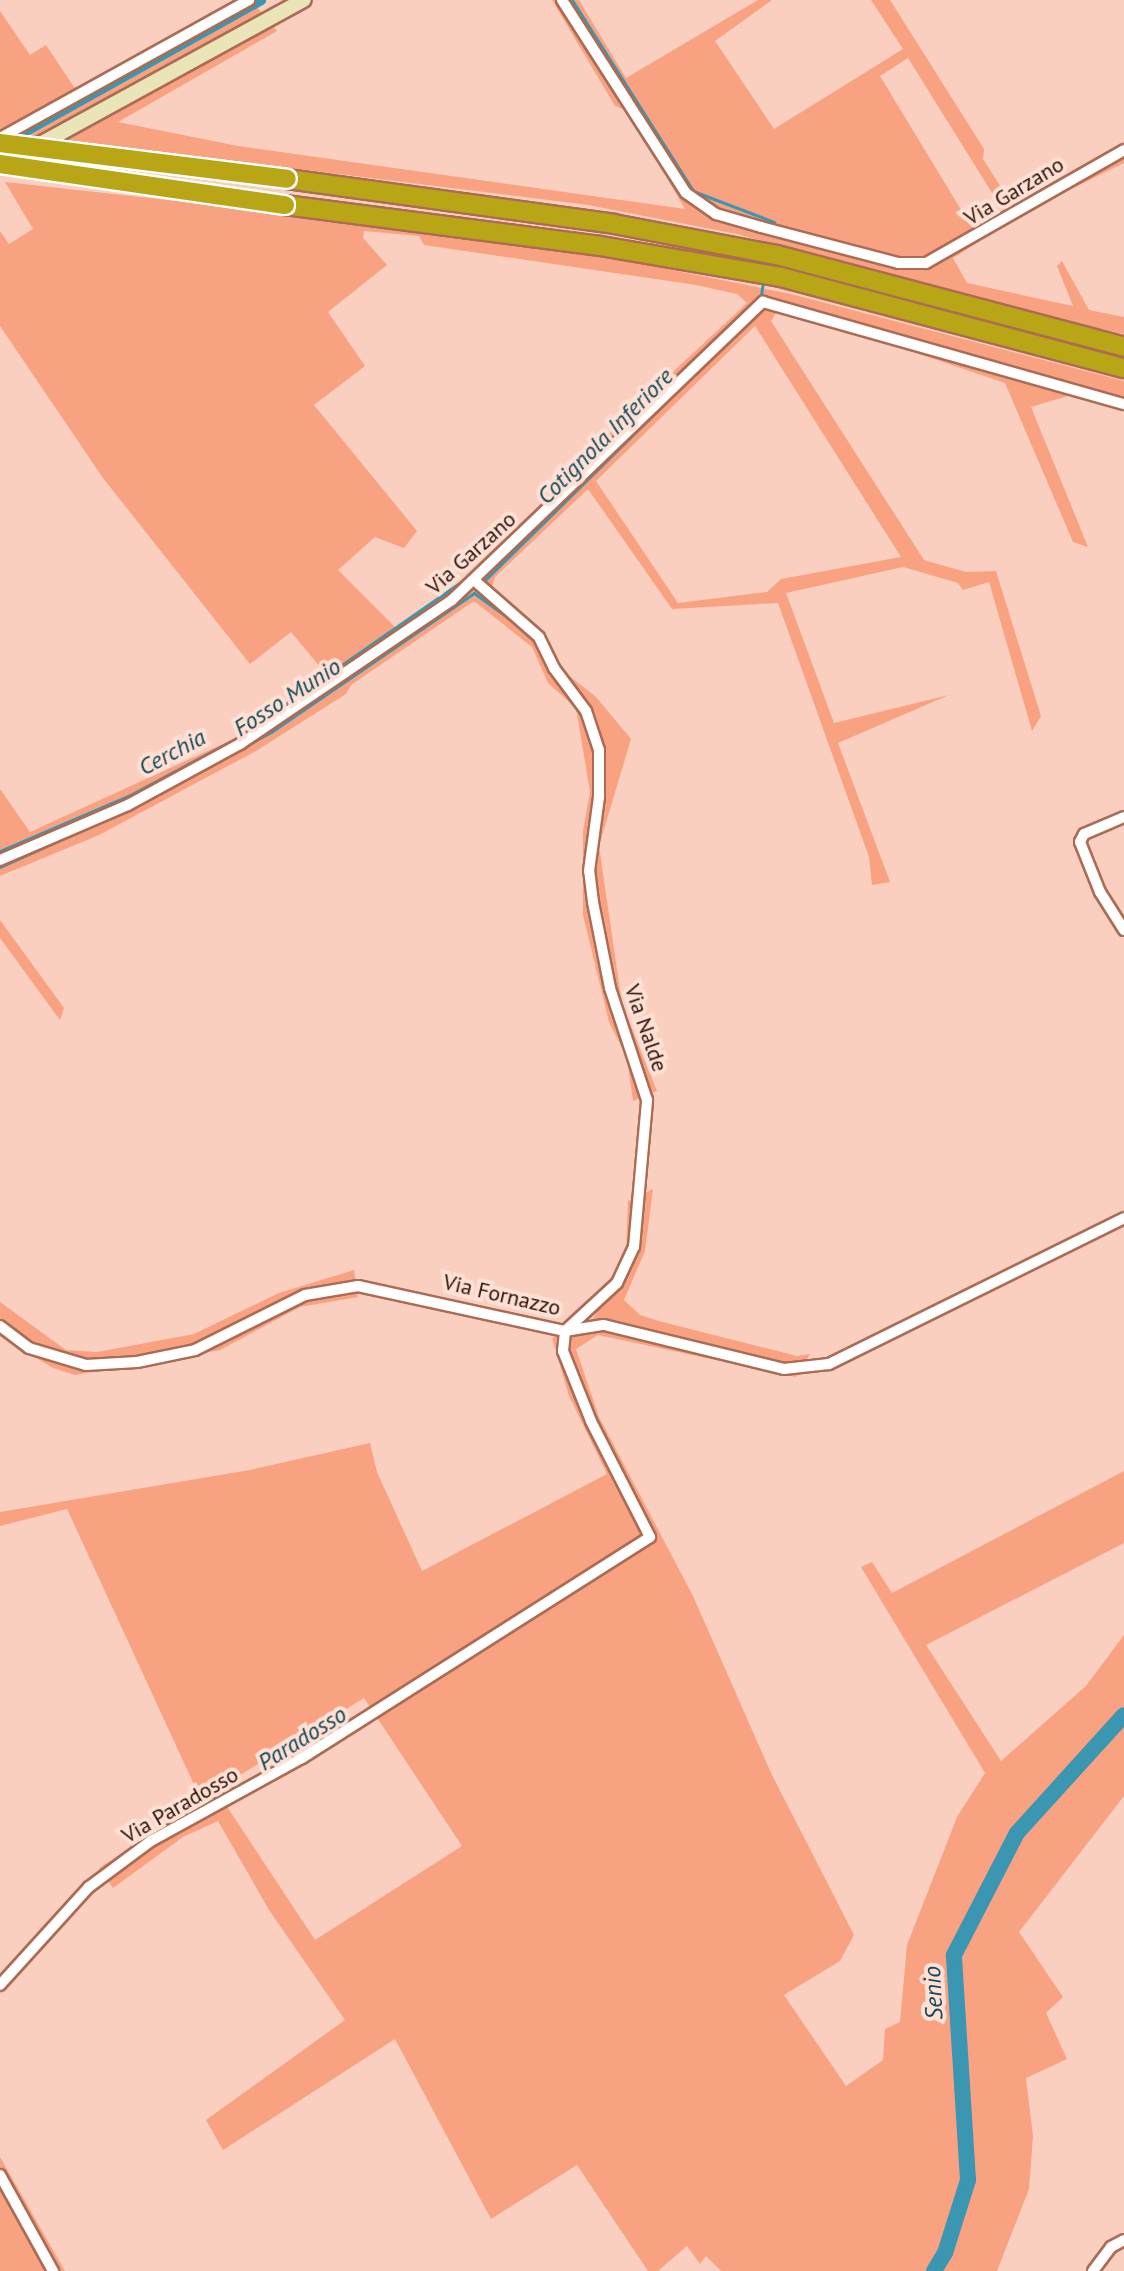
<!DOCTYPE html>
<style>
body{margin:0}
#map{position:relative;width:1124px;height:2271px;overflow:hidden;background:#fbcfbf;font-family:"PT Sans",sans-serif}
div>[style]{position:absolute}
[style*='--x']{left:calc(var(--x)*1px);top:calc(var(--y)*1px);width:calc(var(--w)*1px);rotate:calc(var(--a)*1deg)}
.green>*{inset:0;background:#f9a282}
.stream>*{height:3px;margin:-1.5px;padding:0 1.5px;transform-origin:1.5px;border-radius:1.5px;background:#3b96b1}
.canal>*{height:9px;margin:-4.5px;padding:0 4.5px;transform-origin:4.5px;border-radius:4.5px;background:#3b96b1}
.river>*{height:16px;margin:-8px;padding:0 8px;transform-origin:8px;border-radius:8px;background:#3b96b1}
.roads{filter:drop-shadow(2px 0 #ac6c54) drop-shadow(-2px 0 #ac6c54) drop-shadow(0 2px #ac6c54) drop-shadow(0 -2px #ac6c54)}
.street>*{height:10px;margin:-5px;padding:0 5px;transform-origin:5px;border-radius:5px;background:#fff}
.secondary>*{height:14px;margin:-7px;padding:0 7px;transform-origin:7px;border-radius:7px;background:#eae4b9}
.highway>*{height:18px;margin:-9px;padding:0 9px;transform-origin:9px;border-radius:9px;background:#b8a616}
.bridges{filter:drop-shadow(2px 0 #fff) drop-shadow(-2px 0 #fff) drop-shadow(0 2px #fff) drop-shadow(0 -2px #fff)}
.highway-bridge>*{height:18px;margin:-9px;padding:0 9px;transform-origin:9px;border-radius:9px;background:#b8a616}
span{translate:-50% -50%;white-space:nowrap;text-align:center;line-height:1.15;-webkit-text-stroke:8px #fee0d5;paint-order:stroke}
.street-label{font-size:22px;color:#2c1309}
.water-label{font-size:24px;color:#154958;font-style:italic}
</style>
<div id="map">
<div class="green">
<div style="clip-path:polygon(234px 0,251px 0,277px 31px,118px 122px,238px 146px,685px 209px,628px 111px,615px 106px,552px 0,579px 0,626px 78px,758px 0,772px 0,715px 41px,774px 129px,903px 49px,871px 0,890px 0,984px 149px,983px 159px,1009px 200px,999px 204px,908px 58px,880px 76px,980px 241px,953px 258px,967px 283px,1073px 306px,1057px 266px,1062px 261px,1089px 310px,1124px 317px,1124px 334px,984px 302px,737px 234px,588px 205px,0 132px,0 11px,30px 55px,46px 45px,76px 90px)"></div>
<div style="clip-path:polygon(1124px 145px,1124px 163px,1033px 208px,1029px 196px)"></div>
<div style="clip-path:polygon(evenodd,5px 182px,519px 239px,791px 294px,1124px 381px,1124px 411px,1071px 395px,1031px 407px,1088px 547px,1073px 542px,1005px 383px,780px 307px,771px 321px,924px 560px,966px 572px,996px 571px,1041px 716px,1032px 731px,989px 582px,963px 590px,958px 583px,903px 567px,786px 593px,834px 723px,949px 695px,838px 743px,890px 882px,872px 885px,869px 857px,778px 603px,672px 609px,588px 489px,495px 577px,492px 587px,533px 622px,563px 671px,596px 697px,631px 739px,599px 846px,622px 1004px,657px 1091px,633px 1101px,627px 1058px,609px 1022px,583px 915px,583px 831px,590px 792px,576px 708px,548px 683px,532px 647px,474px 601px,351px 685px,346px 694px,256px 751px,99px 835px,0 876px,0 789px,30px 832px,262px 726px,330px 679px,291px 632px,250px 664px,103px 478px,0 326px,0 231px,9px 244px,33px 229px,5px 182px,364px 231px,419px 236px,424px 245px,696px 285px,737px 294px,747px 303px,632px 410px,453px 594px,399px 631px,338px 570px,375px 537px,404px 548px,417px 531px,314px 405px,365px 366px,328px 312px,387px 265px,363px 238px,364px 231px,5px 182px,755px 326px,901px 557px,781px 579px,767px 592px,678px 603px,596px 481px,755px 326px)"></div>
<div style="clip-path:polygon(0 920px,64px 1008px,60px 1020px,0 938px)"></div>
<div style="clip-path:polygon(evenodd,653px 1189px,645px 1251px,624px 1300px,640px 1315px,659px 1321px,797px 1356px,810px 1354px,796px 1377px,598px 1335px,576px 1349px,599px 1417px,693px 1596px,771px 1773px,854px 1935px,840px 1961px,784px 1995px,846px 2086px,883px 2060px,885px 2029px,900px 2022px,907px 1945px,957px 1817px,985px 1773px,861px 1567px,872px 1562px,892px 1593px,1124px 1471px,1124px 1543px,926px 1645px,1001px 1761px,1086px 1686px,1124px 1635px,1124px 1796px,1019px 1932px,1063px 1997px,1046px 2013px,1067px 2059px,1026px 2078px,1033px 2136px,1029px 2189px,997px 2271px,721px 2271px,706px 2256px,700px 2264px,687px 2246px,658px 2271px,648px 2271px,577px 2165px,491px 2219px,395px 2039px,223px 2150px,206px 2120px,345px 2020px,269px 1910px,218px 1821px,183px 1837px,113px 1888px,99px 1868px,202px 1802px,67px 1509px,0 1526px,0 1512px,250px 1470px,370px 1443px,377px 1472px,422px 1571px,607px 1474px,569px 1396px,552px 1338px,593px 1319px,626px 1252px,628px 1201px,653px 1189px,364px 1698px,462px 1846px,315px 1940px,216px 1790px,364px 1698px)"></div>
<div style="clip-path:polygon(354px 1270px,358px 1297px,300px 1307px,220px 1350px,75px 1375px,53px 1368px,0 1336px,0 1302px,66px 1350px,97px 1352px,194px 1334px,279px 1293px)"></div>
<div style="clip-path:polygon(0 2157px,65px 2271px,0 2271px)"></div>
</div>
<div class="stream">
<div style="--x:572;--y:0;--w:226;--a:57.6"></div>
<div style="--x:693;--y:191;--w:87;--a:20.9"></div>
<div style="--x:761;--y:295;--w:12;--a:-81"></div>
<div style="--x:485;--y:580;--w:258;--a:-44.5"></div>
<div style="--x:533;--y:638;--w:33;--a:63"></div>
<div style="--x:173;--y:786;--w:112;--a:-28.9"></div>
<div style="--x:271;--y:732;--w:246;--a:-34.4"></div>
<div style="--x:474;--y:593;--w:54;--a:36"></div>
<div style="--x:0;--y:851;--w:142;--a:-23.3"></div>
<div style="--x:130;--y:795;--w:119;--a:-28.1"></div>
<div style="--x:235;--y:739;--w:282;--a:-34.8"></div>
<div style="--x:0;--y:867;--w:133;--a:-24.1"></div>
</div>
<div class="canal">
<div style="--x:6;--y:142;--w:292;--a:-29.1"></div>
</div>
<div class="river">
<div style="--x:934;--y:2271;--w:21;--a:-59"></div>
<div style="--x:945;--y:2253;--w:77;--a:-72.5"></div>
<div style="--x:968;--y:2180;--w:225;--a:-93.6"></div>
<div style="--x:954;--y:1955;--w:137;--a:-62.7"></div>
<div style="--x:1017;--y:1833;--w:159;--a:-47.8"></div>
</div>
<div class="roads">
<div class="street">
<div style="--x:562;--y:0;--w:229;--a:57.3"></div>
<div style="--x:686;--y:193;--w:37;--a:35"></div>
<div style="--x:716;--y:214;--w:47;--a:16.1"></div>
<div style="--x:761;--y:227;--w:142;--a:14.7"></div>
<div style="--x:898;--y:263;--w:28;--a:0"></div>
<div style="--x:926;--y:263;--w:228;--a:-29.7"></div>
<div style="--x:0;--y:138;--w:285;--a:-29"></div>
<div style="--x:1124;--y:817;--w:43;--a:157"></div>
<div style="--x:1084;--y:834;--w:9;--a:117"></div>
<div style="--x:1080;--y:842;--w:54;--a:68.2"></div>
<div style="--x:1100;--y:892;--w:45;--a:57.7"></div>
<div style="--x:0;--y:860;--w:139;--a:-23.3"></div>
<div style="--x:128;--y:805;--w:128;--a:-28.6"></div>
<div style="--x:240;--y:744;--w:256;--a:-34.2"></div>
<div style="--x:452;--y:600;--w:431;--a:-43.8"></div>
<div style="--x:763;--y:302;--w:375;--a:15.8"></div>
<div style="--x:0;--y:1326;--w:36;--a:37"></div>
<div style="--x:29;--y:1348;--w:59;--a:16.6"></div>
<div style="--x:86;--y:1365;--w:51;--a:-3.4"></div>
<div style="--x:137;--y:1362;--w:59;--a:-11.7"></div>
<div style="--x:195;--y:1350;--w:123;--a:-26.6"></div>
<div style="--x:305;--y:1295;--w:54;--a:-9.6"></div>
<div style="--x:358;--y:1286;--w:212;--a:12.3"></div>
<div style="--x:565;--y:1331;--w:39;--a:-9"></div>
<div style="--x:604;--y:1325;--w:185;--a:13.7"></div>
<div style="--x:784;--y:1369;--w:45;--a:-6.3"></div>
<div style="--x:829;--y:1364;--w:329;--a:-26.3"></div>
<div style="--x:0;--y:1985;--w:132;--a:-47.8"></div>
<div style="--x:89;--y:1887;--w:77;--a:-36.6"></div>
<div style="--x:151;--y:1841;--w:172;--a:-28.8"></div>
<div style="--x:302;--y:1758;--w:412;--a:-32.4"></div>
<div style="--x:650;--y:1537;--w:130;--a:-117"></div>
<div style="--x:591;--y:1421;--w:75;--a:-111.8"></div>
<div style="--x:563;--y:1351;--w:20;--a:-84"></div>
<div style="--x:565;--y:1331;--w:71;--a:-42.7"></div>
<div style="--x:617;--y:1283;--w:40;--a:-65"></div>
<div style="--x:634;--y:1247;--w:148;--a:-84.9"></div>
<div style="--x:647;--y:1100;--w:118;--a:-108.3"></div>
<div style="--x:610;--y:988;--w:88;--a:-101.2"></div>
<div style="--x:593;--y:902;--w:31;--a:-97"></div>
<div style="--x:589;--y:871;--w:75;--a:-82.3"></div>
<div style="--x:599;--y:797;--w:47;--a:-90"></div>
<div style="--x:599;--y:750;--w:41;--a:-108.4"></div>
<div style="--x:586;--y:711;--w:54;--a:-126.7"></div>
<div style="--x:554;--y:668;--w:34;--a:-116"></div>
<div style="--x:539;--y:637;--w:85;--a:-138.8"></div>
<div style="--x:0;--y:2175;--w:110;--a:61.1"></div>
<div style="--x:1093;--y:2271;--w:30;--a:-53"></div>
<div style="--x:1111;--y:2247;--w:15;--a:-28"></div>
</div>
<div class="secondary">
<div style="--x:2;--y:165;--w:344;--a:-28.7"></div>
</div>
<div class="highway">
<div style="--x:287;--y:179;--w:330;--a:7.8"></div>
<div style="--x:614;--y:224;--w:166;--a:10.8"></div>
<div style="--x:777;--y:255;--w:359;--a:14.8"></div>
<div style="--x:285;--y:205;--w:318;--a:7.4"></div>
<div style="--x:600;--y:246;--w:184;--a:9.7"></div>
<div style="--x:781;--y:277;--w:355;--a:14.9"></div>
</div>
</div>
<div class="bridges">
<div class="highway-bridge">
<div style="--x:0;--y:143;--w:289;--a:7.1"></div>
<div style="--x:0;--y:164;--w:288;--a:8.2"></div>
</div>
</div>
<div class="street-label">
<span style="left:1014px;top:191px;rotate:-31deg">Via Garzano</span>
<span style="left:471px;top:553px;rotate:-42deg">Via Garzano</span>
<span style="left:646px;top:1028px;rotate:71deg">Via Nalde</span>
<span style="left:502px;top:1295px;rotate:13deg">Via Fornazzo</span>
<span style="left:180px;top:1805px;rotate:-30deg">Via Paradosso</span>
</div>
<div class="water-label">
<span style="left:605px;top:436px;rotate:-45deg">Cotignola Inferiore</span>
<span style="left:287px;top:697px;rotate:-33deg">Fosso Munio</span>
<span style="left:172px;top:752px;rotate:-28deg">Cerchia</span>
<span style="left:302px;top:1738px;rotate:-32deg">Paradosso</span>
<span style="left:933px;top:1993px;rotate:-93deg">Senio</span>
</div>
</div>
